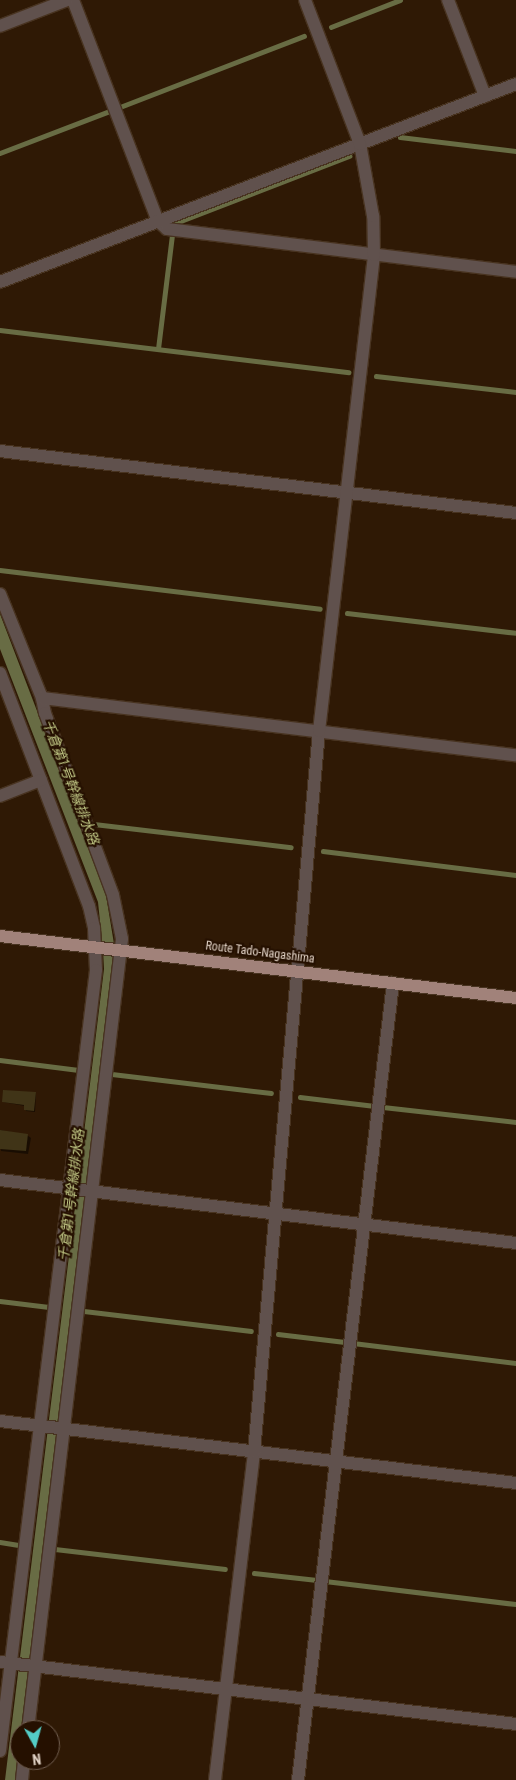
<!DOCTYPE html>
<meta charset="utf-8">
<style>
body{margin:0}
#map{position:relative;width:516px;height:1780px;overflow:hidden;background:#2f1905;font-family:"Roboto Condensed","Noto Sans JP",sans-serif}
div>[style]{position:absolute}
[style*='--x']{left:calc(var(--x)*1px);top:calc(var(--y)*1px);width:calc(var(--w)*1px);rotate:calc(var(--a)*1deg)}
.water>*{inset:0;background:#686c44}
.shadow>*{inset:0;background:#0007}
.stream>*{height:4.5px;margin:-2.25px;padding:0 2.25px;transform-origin:2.25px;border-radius:2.25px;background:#686c44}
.building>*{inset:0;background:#403417}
.roads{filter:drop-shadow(1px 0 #483320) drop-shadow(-1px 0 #483320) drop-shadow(0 1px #483320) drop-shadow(0 -1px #483320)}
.minor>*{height:12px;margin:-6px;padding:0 6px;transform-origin:6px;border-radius:6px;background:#60514d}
.major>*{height:12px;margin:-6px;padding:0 6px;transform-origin:6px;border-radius:6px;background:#a1827a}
span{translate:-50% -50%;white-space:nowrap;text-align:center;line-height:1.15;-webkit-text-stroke:4.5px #251000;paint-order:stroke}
.street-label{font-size:12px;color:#e2d3c6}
.water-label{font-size:14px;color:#bfc683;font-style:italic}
.north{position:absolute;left:10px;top:1720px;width:50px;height:50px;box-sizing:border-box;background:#251000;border:1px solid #715e4f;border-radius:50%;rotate:173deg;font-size:14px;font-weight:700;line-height:20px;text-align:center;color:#e2d3c6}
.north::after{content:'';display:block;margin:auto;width:18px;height:22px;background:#54cdc7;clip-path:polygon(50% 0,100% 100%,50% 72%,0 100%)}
</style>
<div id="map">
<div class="water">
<div style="clip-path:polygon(0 614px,105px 889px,115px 950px,16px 1780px,5px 1780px,104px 969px,103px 950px,98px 902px,0 649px)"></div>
</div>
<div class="shadow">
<div style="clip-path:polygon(36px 1093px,35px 1112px,26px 1111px,25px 1106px,3px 1102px)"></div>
<div style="clip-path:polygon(0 1130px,27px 1135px,31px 1138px,28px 1154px,1px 1151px)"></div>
</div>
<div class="stream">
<div style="--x:331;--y:27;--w:74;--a:-21.4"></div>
<div style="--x:120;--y:107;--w:197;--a:-21.1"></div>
<div style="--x:400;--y:137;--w:117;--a:6.9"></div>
<div style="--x:0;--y:153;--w:118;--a:-20.9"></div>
<div style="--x:173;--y:224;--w:189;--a:-21.1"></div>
<div style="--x:0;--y:330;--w:351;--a:6.9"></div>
<div style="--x:158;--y:349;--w:115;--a:-83"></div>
<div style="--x:376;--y:376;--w:141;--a:6.5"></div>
<div style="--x:0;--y:570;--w:322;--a:6.9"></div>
<div style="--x:347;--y:613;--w:170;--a:6.7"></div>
<div style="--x:94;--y:824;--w:198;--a:6.7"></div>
<div style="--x:323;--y:851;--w:194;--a:7.1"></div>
<div style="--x:0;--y:1060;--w:79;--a:7.3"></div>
<div style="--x:112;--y:1074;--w:160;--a:6.8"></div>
<div style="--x:300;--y:1097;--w:75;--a:6.9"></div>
<div style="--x:383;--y:1107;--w:134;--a:6.4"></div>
<div style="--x:0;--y:1301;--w:49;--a:7"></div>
<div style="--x:84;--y:1311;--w:168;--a:6.8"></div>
<div style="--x:278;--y:1334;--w:67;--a:6.8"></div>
<div style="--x:353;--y:1343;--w:164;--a:7"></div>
<div style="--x:0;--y:1542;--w:20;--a:9"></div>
<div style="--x:55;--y:1549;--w:171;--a:6.7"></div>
<div style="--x:254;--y:1573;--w:63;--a:6.3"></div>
<div style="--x:325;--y:1581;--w:192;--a:6.9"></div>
</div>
<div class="building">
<div style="clip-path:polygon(3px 1090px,36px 1092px,34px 1111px,24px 1110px,24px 1105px,2px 1102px)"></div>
<div style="clip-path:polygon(0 1130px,28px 1134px,26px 1151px,0 1149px)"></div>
</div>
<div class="roads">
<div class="minor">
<div style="--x:73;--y:0;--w:237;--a:69"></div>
<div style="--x:158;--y:221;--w:12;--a:42"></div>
<div style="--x:167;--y:229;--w:352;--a:7"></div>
<div style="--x:448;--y:0;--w:103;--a:68.9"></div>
<div style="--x:0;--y:26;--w:72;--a:-21.2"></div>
<div style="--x:0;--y:282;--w:553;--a:-20.99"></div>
<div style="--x:0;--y:451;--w:520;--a:6.85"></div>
<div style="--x:0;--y:594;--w:112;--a:68"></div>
<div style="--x:42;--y:698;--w:15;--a:79"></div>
<div style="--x:45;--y:713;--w:194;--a:69.5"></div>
<div style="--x:113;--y:895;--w:45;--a:78.4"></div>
<div style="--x:122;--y:939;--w:797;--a:96.78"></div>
<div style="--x:0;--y:673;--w:249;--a:69.1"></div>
<div style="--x:89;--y:906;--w:23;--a:77"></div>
<div style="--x:94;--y:928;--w:42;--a:87.3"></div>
<div style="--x:96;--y:970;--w:787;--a:97.01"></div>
<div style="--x:42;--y:698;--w:477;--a:6.9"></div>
<div style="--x:0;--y:796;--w:44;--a:-21.3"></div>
<div style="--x:0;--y:1180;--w:520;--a:6.96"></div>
<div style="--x:0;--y:1421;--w:520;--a:6.85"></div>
<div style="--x:0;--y:1662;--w:520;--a:6.85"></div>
<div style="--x:22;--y:1780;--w:20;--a:-84"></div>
<div style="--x:215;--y:1780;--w:330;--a:-83.2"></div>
<div style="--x:254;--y:1452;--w:724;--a:-84.85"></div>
<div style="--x:319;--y:731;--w:479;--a:-83.4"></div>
<div style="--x:374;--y:255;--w:39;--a:-91"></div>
<div style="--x:373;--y:216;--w:73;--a:-100.2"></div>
<div style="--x:360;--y:144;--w:154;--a:-110.9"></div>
<div style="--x:298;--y:1780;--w:803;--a:-83.2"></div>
</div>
<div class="major">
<div style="--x:0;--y:936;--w:520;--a:6.85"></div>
</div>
</div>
<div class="street-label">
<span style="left:260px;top:953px;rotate:7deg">Route Tado-Nagashima</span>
</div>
<div class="water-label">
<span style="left:71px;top:782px;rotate:69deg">千倉第1号幹線排水路</span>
<span style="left:71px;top:1195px;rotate:-83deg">千倉第1号幹線排水路</span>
</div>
<div class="north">N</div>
</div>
